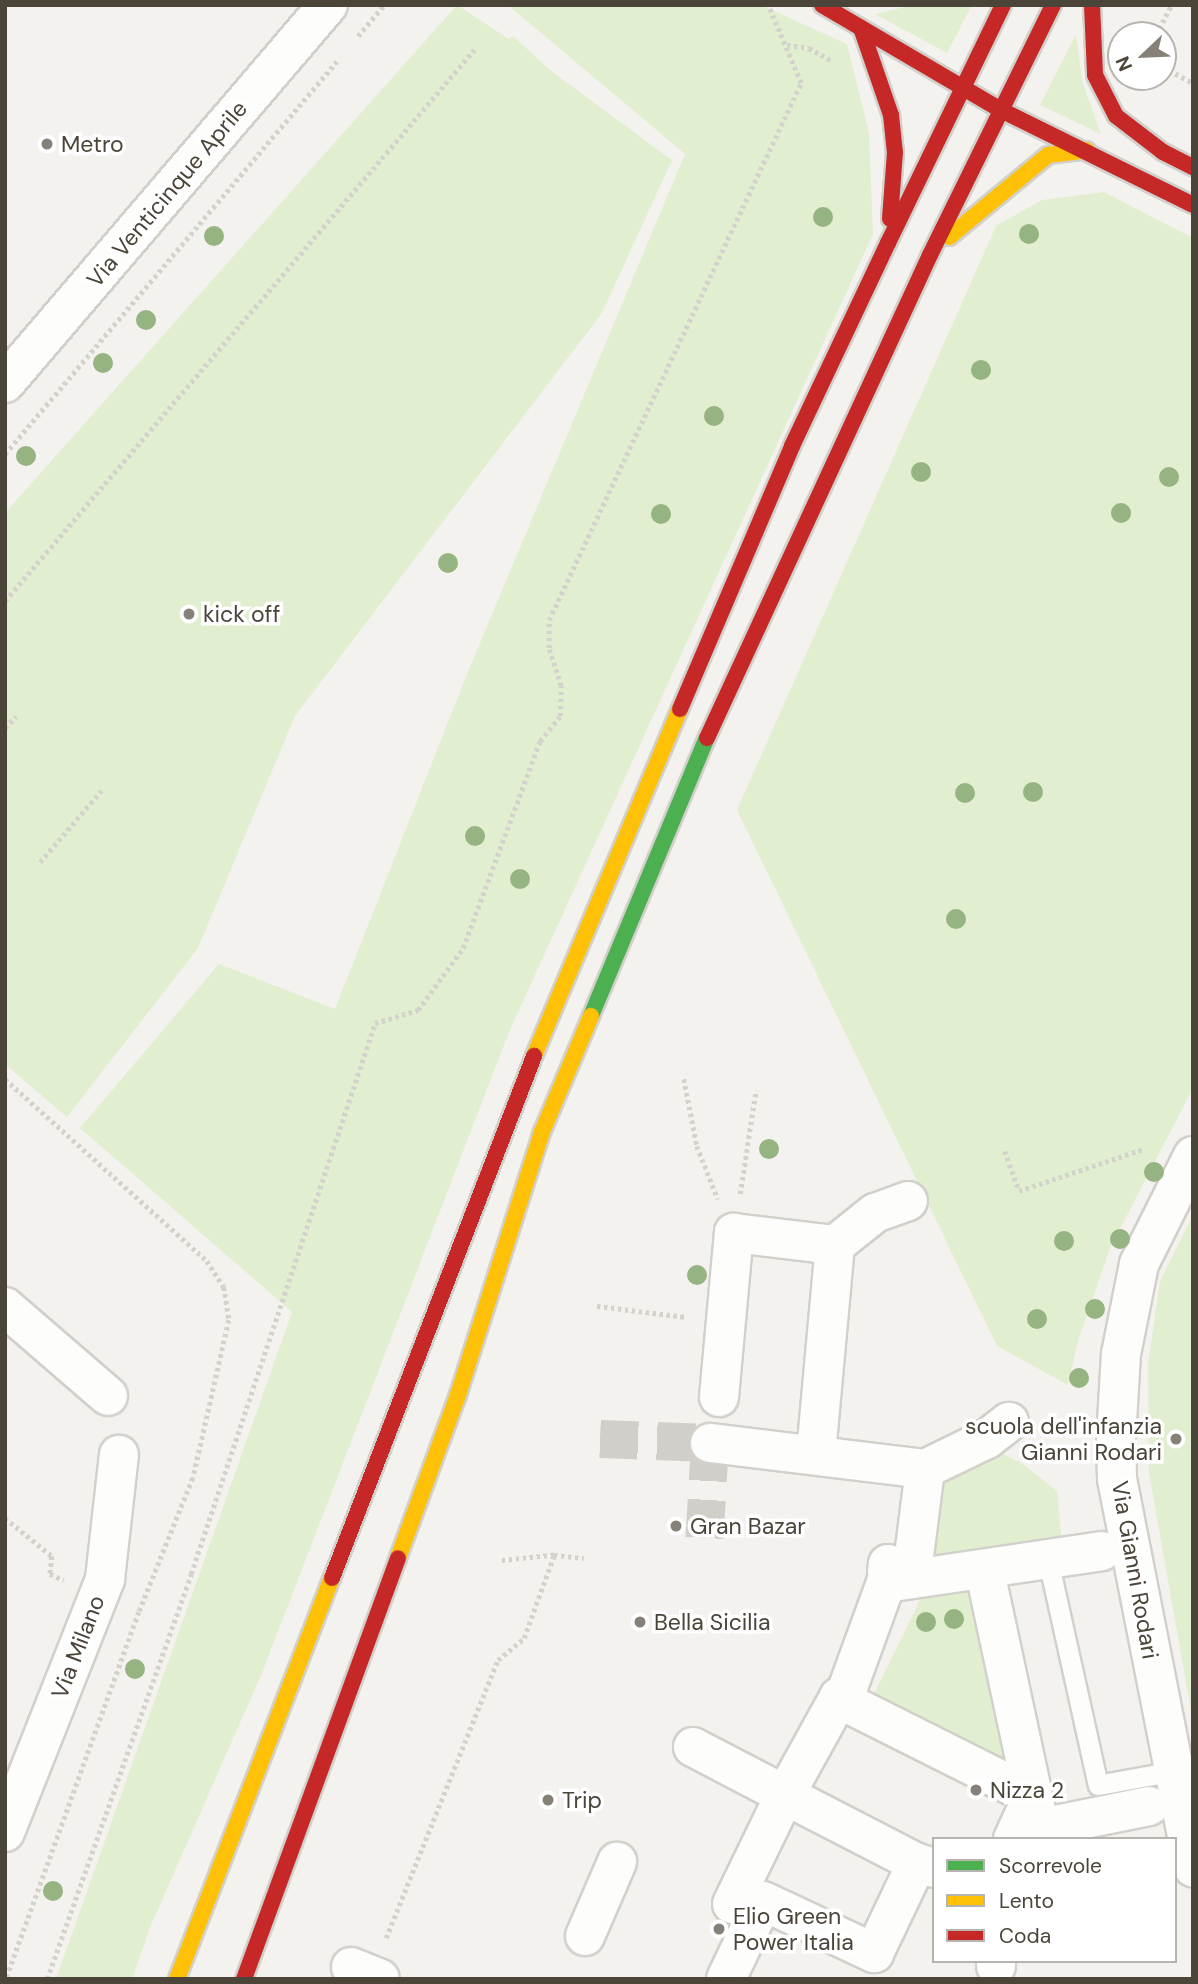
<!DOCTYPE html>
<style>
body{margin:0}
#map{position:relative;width:1198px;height:1984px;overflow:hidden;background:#f4f2ee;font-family:"DM Sans",sans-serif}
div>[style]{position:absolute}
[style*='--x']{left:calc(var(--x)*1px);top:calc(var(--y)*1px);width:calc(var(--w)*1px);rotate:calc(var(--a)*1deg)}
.green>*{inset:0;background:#e1eecf}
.street-tunnel>*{height:38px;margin-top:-19px;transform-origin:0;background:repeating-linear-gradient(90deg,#d2cfca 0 38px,transparent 0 57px)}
.path>*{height:4.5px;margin-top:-2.25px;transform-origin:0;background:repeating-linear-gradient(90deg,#d3d2cc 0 3.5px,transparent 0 7px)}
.roads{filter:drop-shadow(2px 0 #d2d0cb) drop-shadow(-2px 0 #d2d0cb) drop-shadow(0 2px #d2d0cb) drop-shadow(0 -2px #d2d0cb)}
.lane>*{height:19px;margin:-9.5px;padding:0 9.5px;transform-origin:9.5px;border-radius:9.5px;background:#fdfdfc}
.street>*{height:38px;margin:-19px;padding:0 19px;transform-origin:19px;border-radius:19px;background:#fdfdfc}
.fast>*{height:16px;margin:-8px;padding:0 8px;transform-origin:8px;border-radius:8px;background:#4caf50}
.slow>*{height:16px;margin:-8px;padding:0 8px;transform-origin:8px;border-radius:8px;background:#ffc107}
.jam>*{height:16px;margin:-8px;padding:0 8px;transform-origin:8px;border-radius:8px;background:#c62828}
.trees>*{width:20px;height:20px;margin:-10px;border-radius:50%;background:#96b382}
.dots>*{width:19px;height:19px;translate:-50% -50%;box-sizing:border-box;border:4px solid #fff;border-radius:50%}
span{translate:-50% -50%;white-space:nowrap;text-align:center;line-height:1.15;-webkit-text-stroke:7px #fff;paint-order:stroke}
.poi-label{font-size:23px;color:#4b4439}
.left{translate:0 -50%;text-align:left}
.right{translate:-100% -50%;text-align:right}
.street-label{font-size:23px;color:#4b4439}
.frame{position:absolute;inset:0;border:7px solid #4b4439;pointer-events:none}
.legend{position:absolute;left:932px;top:1837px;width:245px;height:126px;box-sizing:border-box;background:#fff;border:2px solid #b7b4b0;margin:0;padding:9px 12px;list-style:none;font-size:21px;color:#4b4439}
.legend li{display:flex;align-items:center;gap:14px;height:35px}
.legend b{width:35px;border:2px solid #b7b4b0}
.north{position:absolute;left:1107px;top:21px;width:70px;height:70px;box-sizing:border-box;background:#fff;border:2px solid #b7b4b0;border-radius:50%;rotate:247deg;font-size:19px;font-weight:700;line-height:28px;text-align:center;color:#4b4439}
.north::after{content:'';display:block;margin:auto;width:24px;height:32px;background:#868178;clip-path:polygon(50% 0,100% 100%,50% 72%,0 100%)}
</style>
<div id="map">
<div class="green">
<div style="clip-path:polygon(457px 5px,509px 39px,513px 36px,551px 71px,672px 160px,602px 313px,295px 716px,198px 948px,67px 1117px,5px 1064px,5px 513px)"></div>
<div style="clip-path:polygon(508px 5px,761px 5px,847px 44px,869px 133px,873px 234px,509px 1032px,262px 1673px,151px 1925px,132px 1979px,56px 1979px,292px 1312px,80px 1128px,219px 964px,335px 1009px,467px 674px,685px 154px)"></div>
<div style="clip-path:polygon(913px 5px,972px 5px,947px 53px,875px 14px)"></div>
<div style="clip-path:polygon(1076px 34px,1082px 81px,1101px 134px,1040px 105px)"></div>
<div style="clip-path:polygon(1104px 192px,1193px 238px,1193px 1088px,1110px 1248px,1078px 1341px,1068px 1385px,997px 1346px,737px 810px,996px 226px,1042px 200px)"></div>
<div style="clip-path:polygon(1193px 1215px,1193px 1722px,1149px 1473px,1148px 1364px,1160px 1281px)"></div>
<div style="clip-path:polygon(993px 1449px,1023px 1464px,1057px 1491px,1062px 1543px,926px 1568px,930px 1482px)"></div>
<div style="clip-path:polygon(975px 1585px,1018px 1775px,870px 1702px,923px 1594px)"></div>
</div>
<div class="street-tunnel">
<div style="--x:600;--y:1439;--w:110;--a:2.1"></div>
<div style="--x:710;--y:1443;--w:103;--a:93.3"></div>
</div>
<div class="path">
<div style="--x:1156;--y:35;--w:34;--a:-63"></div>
<div style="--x:358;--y:36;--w:40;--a:-50"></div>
<div style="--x:787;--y:45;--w:22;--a:8"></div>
<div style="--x:809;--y:48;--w:25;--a:29"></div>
<div style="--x:1163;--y:67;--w:34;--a:28"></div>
<div style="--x:5;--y:454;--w:514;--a:-49.81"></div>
<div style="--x:5;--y:601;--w:724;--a:-49.6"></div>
<div style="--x:5;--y:728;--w:16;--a:-47"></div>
<div style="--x:40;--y:862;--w:94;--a:-49.3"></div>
<div style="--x:5;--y:1079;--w:272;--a:42"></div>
<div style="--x:207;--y:1261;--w:31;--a:57"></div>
<div style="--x:224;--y:1287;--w:33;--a:81"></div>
<div style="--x:229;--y:1320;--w:162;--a:102.8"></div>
<div style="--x:193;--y:1478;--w:144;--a:111.9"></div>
<div style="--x:139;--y:1612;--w:390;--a:109.9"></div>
<div style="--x:684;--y:1079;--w:68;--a:79"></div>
<div style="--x:697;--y:1146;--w:57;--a:68.4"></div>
<div style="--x:1192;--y:1104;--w:1;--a:45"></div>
<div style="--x:1005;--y:1151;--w:42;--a:70.7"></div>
<div style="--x:1019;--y:1191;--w:132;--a:-18.6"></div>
<div style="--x:740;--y:1194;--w:105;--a:-81.3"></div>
<div style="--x:597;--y:1306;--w:90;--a:7"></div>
<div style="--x:5;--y:1518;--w:60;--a:39"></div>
<div style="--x:52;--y:1556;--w:18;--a:96"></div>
<div style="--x:50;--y:1574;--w:15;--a:23"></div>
<div style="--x:554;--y:1555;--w:30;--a:6"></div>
<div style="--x:386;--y:1938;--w:300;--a:-68.1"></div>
<div style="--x:498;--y:1660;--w:34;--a:-40"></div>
<div style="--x:524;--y:1638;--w:88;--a:-70.1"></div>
<div style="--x:554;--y:1555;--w:56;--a:173.9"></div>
<div style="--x:47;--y:1979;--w:430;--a:-70.4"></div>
<div style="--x:191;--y:1574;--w:581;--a:-71.53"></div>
<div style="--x:375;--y:1023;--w:45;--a:-16.8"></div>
<div style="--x:418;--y:1010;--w:77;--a:-54"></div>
<div style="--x:463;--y:948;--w:221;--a:-69.6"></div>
<div style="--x:540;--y:741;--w:32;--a:-51"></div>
<div style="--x:560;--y:716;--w:30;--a:-88"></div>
<div style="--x:561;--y:686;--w:40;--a:-108"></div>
<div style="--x:549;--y:648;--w:28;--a:-90"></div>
<div style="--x:549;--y:620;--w:593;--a:-64.86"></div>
<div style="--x:801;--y:83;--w:85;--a:-112.9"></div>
</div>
<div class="roads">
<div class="lane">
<div style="--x:1048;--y:1560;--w:230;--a:77.5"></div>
<div style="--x:1098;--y:1785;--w:77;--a:-10.4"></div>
</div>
<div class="street">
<div style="--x:5;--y:383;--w:497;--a:-49.5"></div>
<div style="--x:1193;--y:1156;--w:121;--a:116.6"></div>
<div style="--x:1139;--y:1264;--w:92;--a:101.3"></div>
<div style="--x:1121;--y:1354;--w:84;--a:93.4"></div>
<div style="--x:1116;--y:1438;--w:41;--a:88.6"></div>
<div style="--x:1117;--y:1479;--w:396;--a:78.9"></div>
<div style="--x:835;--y:1245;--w:51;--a:-38.7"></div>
<div style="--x:875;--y:1213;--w:35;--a:-20"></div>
<div style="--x:5;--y:1307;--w:136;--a:40.8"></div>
<div style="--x:719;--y:1397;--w:165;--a:-84.8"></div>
<div style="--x:734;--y:1233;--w:102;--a:6.8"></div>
<div style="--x:835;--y:1245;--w:211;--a:95.2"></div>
<div style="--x:710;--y:1443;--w:217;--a:6.9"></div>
<div style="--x:887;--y:1571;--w:7;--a:-82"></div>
<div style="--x:888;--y:1564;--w:25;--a:18"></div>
<div style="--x:912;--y:1572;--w:104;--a:-82.8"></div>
<div style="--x:925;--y:1469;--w:69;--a:-25.8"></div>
<div style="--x:987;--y:1439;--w:28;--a:-38"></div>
<div style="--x:843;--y:1701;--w:212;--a:26.6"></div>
<div style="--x:1033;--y:1796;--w:229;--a:-102.1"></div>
<div style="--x:693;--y:1747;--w:104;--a:27.6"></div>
<div style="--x:785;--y:1795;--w:112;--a:-61.1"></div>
<div style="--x:839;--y:1697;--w:6;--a:45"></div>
<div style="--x:843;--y:1701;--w:126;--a:-70"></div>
<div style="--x:886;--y:1583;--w:218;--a:-8.4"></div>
<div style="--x:5;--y:1832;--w:272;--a:-68.4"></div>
<div style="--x:105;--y:1579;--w:125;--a:-83.6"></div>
<div style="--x:1013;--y:1839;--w:47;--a:-65.1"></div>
<div style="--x:1033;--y:1796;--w:33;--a:78"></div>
<div style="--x:1040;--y:1828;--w:111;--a:-11.4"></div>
<div style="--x:732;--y:1904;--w:121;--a:-64.1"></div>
<div style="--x:785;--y:1795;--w:148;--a:27.3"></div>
<div style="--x:585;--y:1936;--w:81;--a:-66.6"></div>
<div style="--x:996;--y:1966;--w:5;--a:-90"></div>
<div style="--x:351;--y:1967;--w:31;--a:22"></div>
<div style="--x:726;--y:1979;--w:86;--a:-64.6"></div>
<div style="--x:763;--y:1901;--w:123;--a:25.1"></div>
<div style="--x:874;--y:1953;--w:100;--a:-64.5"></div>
<div style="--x:917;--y:1863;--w:18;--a:16"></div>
</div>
<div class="fast">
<div style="--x:591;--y:1016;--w:301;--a:-67.4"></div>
</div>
<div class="slow">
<div style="--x:949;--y:237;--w:129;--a:-39.6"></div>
<div style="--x:1048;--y:155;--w:39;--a:-7"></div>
<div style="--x:534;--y:1056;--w:376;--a:-67.2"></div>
<div style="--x:398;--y:1558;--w:174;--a:-69.8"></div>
<div style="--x:458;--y:1395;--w:276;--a:-72.3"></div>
<div style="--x:542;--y:1132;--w:126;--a:-67.1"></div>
<div style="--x:177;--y:1979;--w:430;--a:-68.9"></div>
</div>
<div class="jam">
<div style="--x:822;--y:5;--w:205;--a:30.4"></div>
<div style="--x:999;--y:109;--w:216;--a:26.3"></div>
<div style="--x:1092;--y:5;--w:70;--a:87.5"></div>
<div style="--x:1095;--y:75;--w:46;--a:62.9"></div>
<div style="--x:1116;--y:116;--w:59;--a:37.5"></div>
<div style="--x:1163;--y:152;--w:34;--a:27"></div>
<div style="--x:861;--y:28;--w:92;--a:71"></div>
<div style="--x:891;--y:115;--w:37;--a:84"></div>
<div style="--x:895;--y:152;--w:67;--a:94.3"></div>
<div style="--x:888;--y:243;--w:264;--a:-64.2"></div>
<div style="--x:930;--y:255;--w:279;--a:-63.8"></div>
<div style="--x:680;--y:709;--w:286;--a:-66.9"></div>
<div style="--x:792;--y:446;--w:225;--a:-64.7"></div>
<div style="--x:707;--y:738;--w:532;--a:-65.22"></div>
<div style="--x:332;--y:1578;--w:560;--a:-68.84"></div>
<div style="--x:244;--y:1979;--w:448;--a:-69.9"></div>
</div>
</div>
<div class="trees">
<div style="left:823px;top:217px"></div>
<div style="left:1029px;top:234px"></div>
<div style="left:214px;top:236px"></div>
<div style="left:146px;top:320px"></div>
<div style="left:103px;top:363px"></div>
<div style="left:981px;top:370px"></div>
<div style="left:714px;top:416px"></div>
<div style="left:26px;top:456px"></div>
<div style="left:921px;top:472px"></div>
<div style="left:1169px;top:477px"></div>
<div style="left:1121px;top:513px"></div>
<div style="left:661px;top:514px"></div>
<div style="left:448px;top:563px"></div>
<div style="left:1033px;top:792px"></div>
<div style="left:965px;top:793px"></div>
<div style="left:475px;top:836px"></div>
<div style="left:520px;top:879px"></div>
<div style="left:956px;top:919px"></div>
<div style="left:769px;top:1149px"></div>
<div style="left:1154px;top:1172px"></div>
<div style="left:1120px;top:1239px"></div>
<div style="left:1064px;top:1241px"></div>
<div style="left:697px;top:1275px"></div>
<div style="left:1095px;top:1309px"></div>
<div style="left:1037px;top:1319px"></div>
<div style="left:1079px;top:1378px"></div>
<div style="left:954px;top:1619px"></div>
<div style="left:926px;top:1622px"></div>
<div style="left:135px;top:1669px"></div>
<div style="left:53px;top:1891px"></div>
</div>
<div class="dots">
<div style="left:47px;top:144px;background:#868178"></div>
<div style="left:189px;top:614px;background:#868178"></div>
<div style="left:1176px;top:1439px;background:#868178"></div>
<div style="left:676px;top:1526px;background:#868178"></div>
<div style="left:640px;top:1622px;background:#868178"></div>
<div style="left:976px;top:1790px;background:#868178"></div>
<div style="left:548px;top:1800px;background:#868178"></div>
<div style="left:719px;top:1929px;background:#868178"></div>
</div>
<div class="poi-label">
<span class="left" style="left:61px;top:144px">Metro</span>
<span class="left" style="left:203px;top:614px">kick off</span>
<span class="right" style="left:1162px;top:1439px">scuola dell'infanzia<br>Gianni Rodari</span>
<span class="left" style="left:690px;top:1526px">Gran Bazar</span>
<span class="left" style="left:654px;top:1622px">Bella Sicilia</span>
<span class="left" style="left:990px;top:1790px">Nizza 2</span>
<span class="left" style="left:562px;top:1800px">Trip</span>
<span class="left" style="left:733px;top:1929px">Elio Green<br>Power Italia</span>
</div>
<div class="street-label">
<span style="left:167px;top:194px;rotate:-50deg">Via Venticinque Aprile</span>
<span style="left:1135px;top:1570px;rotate:80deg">Via Gianni Rodari</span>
<span style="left:78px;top:1647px;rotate:-69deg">Via Milano</span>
</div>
<div class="frame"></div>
<ul class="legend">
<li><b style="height:9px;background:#4caf50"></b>Scorrevole</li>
<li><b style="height:9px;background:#ffc107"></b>Lento</li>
<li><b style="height:9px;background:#c62828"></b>Coda</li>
</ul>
<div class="north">N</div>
</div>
